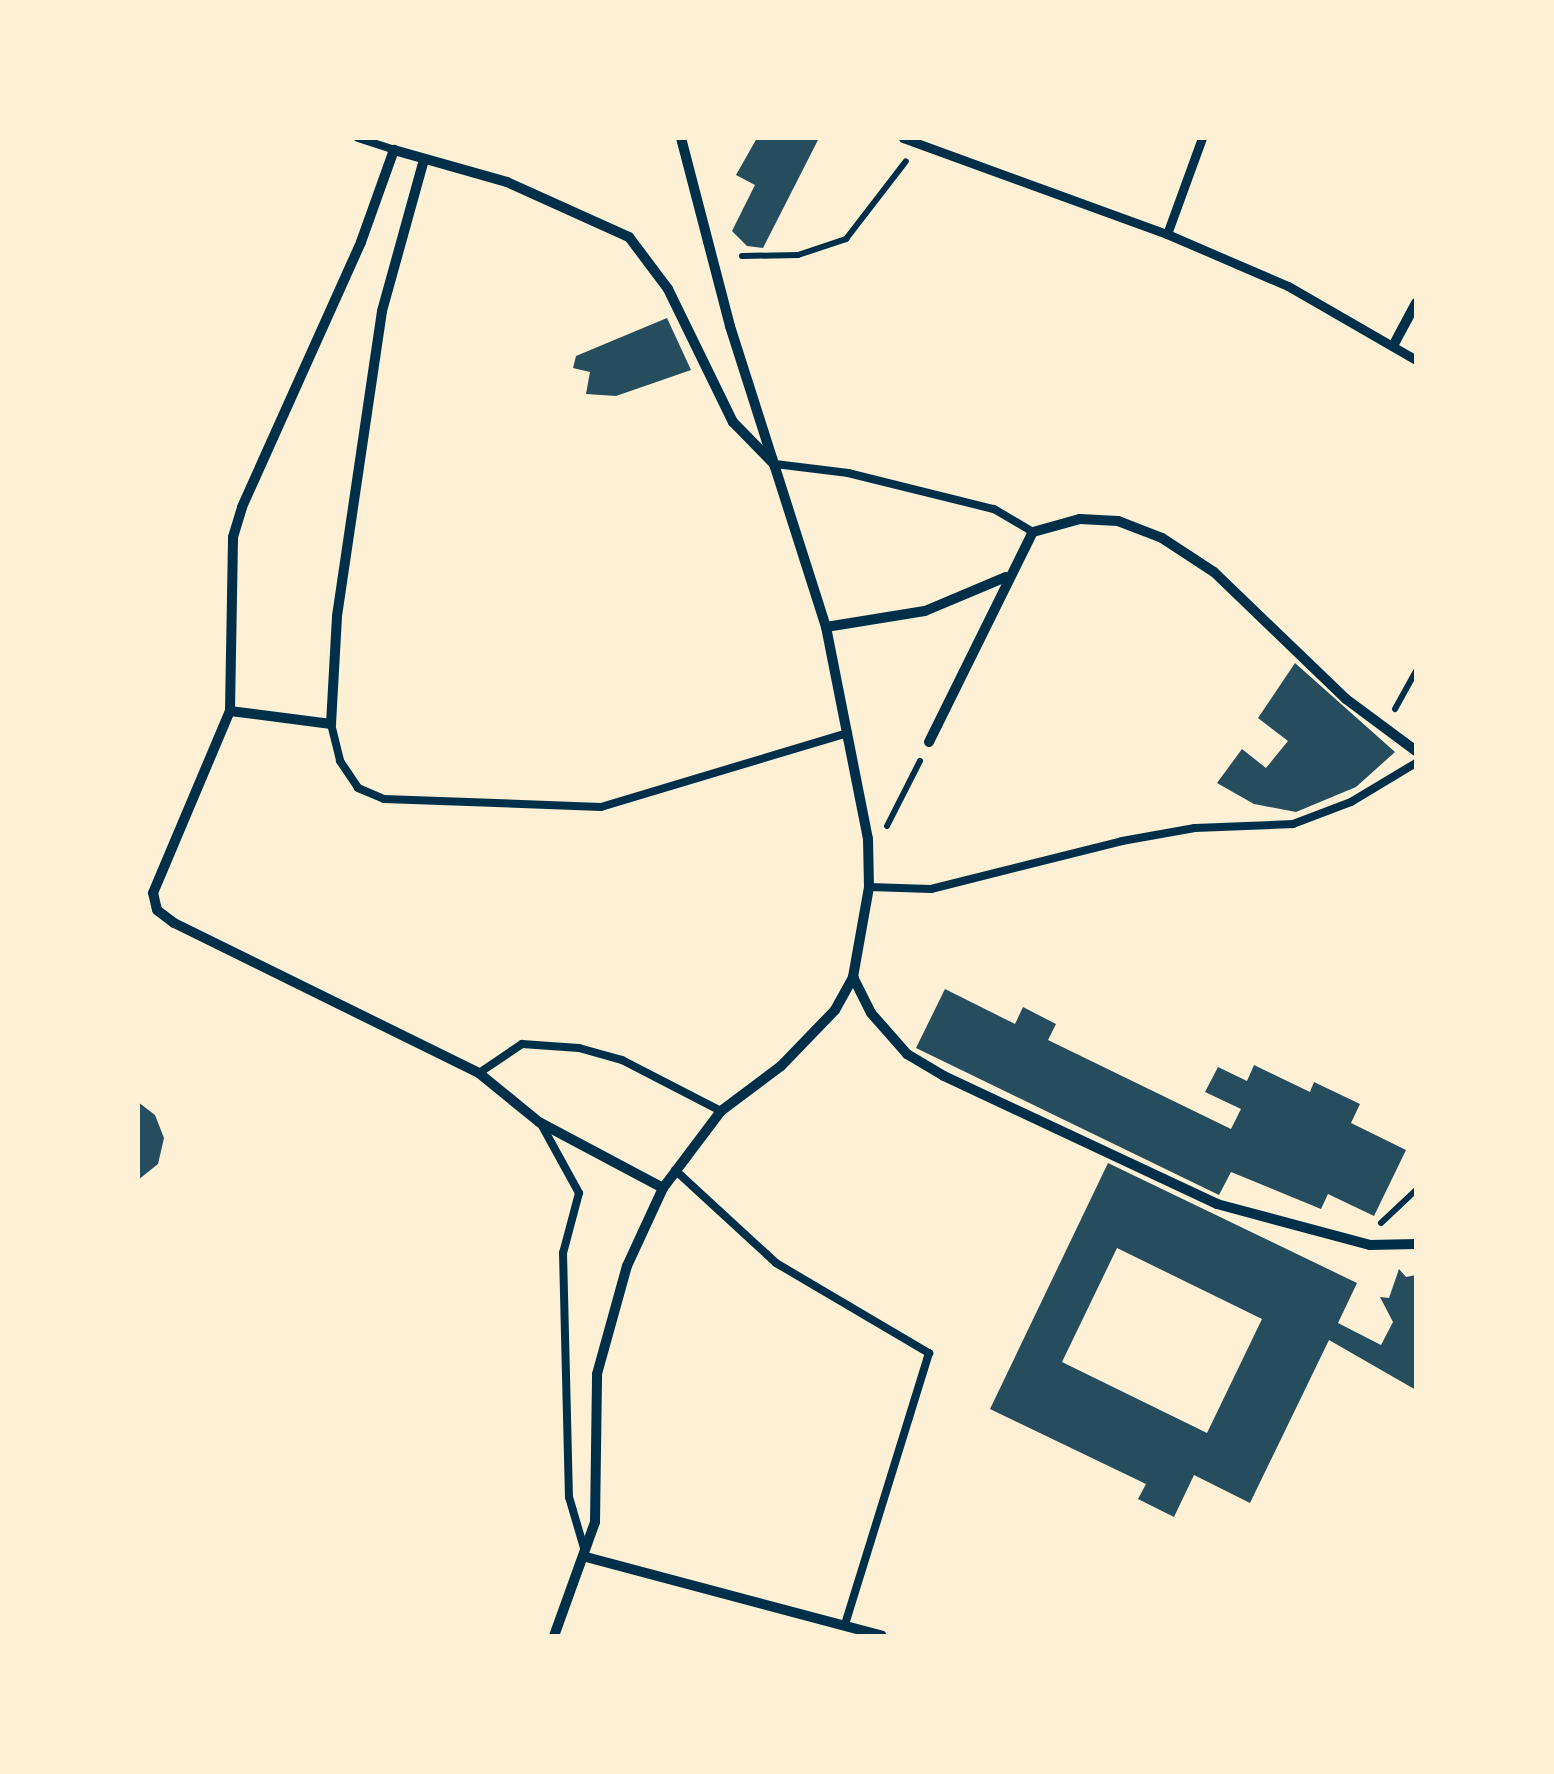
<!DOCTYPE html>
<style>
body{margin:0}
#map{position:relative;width:1554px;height:1774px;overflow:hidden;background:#fdf0d5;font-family:Roboto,sans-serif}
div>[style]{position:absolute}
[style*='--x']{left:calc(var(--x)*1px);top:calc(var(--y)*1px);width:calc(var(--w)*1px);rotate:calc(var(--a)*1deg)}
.building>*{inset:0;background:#264d5e}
.path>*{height:6px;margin:-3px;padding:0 3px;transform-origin:3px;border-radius:3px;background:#003049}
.service>*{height:8px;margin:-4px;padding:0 4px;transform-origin:4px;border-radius:4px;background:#003049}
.pedestrian>*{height:9px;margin:-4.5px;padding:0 4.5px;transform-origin:4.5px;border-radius:4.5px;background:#003049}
.minor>*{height:10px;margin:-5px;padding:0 5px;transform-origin:5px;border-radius:5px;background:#003049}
span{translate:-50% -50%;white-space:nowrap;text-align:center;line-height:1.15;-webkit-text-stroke:10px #fdf0d5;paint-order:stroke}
.frame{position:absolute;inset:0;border:140px solid #fdf0d5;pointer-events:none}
</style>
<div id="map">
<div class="building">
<div style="clip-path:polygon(757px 138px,819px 138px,763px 248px,747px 246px,732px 231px,755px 185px,736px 175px)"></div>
<div style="clip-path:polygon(667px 318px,691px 370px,616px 396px,586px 394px,590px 372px,573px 368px,576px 356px)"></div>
<div style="clip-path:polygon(1295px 663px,1395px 752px,1356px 787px,1296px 812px,1254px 804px,1217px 783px,1242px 749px,1266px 768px,1288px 741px,1258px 718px)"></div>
<div style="clip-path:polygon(945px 989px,1015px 1024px,1023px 1007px,1056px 1024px,1048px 1040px,1231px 1129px,1241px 1109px,1205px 1092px,1218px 1067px,1247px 1081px,1254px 1065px,1310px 1092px,1314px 1082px,1360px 1104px,1351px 1123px,1406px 1150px,1374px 1216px,1328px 1194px,1321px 1209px,1231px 1172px,1219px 1195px,916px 1048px)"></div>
<div style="clip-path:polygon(138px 1102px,155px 1115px,164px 1138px,158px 1164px,138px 1180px)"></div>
<div style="clip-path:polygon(evenodd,1108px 1163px,1357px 1283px,1338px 1323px,1381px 1345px,1393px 1322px,1380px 1297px,1389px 1298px,1399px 1269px,1406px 1277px,1416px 1275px,1416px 1390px,1329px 1340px,1250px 1503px,1194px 1475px,1174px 1517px,1138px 1499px,1146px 1484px,990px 1409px,1108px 1163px,1117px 1248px,1262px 1319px,1207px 1433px,1062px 1362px,1117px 1248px)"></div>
</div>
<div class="path">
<div style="--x:742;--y:256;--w:56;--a:-1"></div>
<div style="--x:798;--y:255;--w:51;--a:-18.4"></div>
<div style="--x:846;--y:239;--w:98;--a:-52.4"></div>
<div style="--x:1395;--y:709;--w:43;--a:-61.1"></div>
<div style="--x:887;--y:826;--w:73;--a:-63.1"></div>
<div style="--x:1381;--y:1223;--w:48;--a:-43.3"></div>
</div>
<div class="service">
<div style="--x:358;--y:138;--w:38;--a:18"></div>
<div style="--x:775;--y:464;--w:74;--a:7"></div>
<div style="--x:848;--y:473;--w:150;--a:13.9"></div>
<div style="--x:994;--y:509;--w:45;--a:30.5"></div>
<div style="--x:331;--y:724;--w:38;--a:76"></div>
<div style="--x:340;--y:761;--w:32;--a:56"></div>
<div style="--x:358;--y:788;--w:28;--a:23"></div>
<div style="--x:384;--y:799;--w:217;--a:2.1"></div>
<div style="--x:601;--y:807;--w:258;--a:-16.7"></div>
<div style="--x:869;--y:887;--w:62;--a:1.8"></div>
<div style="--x:931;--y:889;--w:197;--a:-14.1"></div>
<div style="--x:1122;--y:841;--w:74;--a:-10.1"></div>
<div style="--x:1195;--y:828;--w:98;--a:-2.3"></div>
<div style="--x:1293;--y:824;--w:62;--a:-20.8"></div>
<div style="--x:1351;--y:802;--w:76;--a:-31"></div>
<div style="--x:479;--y:1073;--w:52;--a:-34"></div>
<div style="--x:522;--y:1044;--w:57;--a:4"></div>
<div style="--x:579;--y:1048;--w:45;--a:15.6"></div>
<div style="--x:622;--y:1060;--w:111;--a:27.3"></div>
<div style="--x:540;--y:1122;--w:81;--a:61.2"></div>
<div style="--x:579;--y:1193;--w:62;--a:104.9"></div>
<div style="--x:563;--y:1253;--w:244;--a:88.6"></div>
<div style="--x:569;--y:1497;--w:53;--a:73.6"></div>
<div style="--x:675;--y:1170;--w:137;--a:42.6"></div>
<div style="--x:776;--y:1263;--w:178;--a:30.5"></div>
<div style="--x:929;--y:1353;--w:285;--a:107.2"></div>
</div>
<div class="pedestrian">
<div style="--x:903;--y:138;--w:281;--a:20"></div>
<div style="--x:1167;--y:234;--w:132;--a:23.3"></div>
<div style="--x:1288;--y:286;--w:148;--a:30"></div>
<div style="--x:1167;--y:234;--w:102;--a:-70"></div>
</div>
<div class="minor">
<div style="--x:1393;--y:346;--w:49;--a:-61.9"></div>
<div style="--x:826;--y:627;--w:100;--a:-9.2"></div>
<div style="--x:925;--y:611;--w:88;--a:-22.8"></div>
<div style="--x:230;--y:711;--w:102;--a:7.3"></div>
<div style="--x:331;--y:724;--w:108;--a:-86.8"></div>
<div style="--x:337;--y:616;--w:308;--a:-81.6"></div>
<div style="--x:382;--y:311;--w:157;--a:-74.5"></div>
<div style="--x:929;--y:742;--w:234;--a:-63.7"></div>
<div style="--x:1033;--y:532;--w:49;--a:-15.5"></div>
<div style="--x:1080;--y:519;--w:38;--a:3"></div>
<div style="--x:1118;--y:521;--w:47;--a:21.1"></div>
<div style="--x:1162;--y:538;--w:62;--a:33.2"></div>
<div style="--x:1214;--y:572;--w:183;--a:43.9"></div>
<div style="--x:1346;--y:699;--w:87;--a:36.6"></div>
<div style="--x:853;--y:977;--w:40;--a:63.4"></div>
<div style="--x:871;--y:1013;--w:55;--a:48.7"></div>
<div style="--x:907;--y:1054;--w:43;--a:30.7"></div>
<div style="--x:944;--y:1076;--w:302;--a:25.1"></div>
<div style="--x:1217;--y:1204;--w:158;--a:15"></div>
<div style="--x:1370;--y:1245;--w:46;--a:-1.2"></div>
<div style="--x:663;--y:1188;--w:140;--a:-152"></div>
<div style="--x:539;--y:1122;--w:77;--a:-140.8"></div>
<div style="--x:479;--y:1073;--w:340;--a:-153.8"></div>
<div style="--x:174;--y:923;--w:21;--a:-143"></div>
<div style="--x:157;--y:910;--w:17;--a:-103"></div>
<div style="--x:153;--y:893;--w:198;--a:-67.1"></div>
<div style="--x:230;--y:711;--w:174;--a:-89"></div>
<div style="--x:233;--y:537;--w:31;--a:-73"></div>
<div style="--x:242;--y:507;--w:290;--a:-65.8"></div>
<div style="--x:361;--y:242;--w:98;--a:-70.3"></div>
<div style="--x:394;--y:150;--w:117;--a:15.8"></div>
<div style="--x:507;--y:182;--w:134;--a:24.3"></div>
<div style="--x:629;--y:237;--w:65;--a:53.1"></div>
<div style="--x:668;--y:289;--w:148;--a:64"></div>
<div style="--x:733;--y:422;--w:59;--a:45.7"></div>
<div style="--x:586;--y:1557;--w:306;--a:14.9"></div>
<div style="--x:554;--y:1636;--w:121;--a:-70.2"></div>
<div style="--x:595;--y:1522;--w:148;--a:-89.2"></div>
<div style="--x:597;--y:1374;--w:112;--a:-74.5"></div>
<div style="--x:627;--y:1266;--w:86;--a:-65.2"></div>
<div style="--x:663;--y:1188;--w:96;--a:-53"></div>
<div style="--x:721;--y:1111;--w:75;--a:-36.9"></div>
<div style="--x:781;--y:1066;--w:78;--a:-46"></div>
<div style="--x:835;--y:1010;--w:38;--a:-61"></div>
<div style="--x:853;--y:977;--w:91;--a:-79.9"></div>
<div style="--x:869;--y:887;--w:48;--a:-91.2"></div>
<div style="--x:868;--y:839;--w:216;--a:-101.2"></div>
<div style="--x:826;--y:627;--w:316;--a:-107.7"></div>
<div style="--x:730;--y:326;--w:194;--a:-104.6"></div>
</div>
<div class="frame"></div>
</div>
